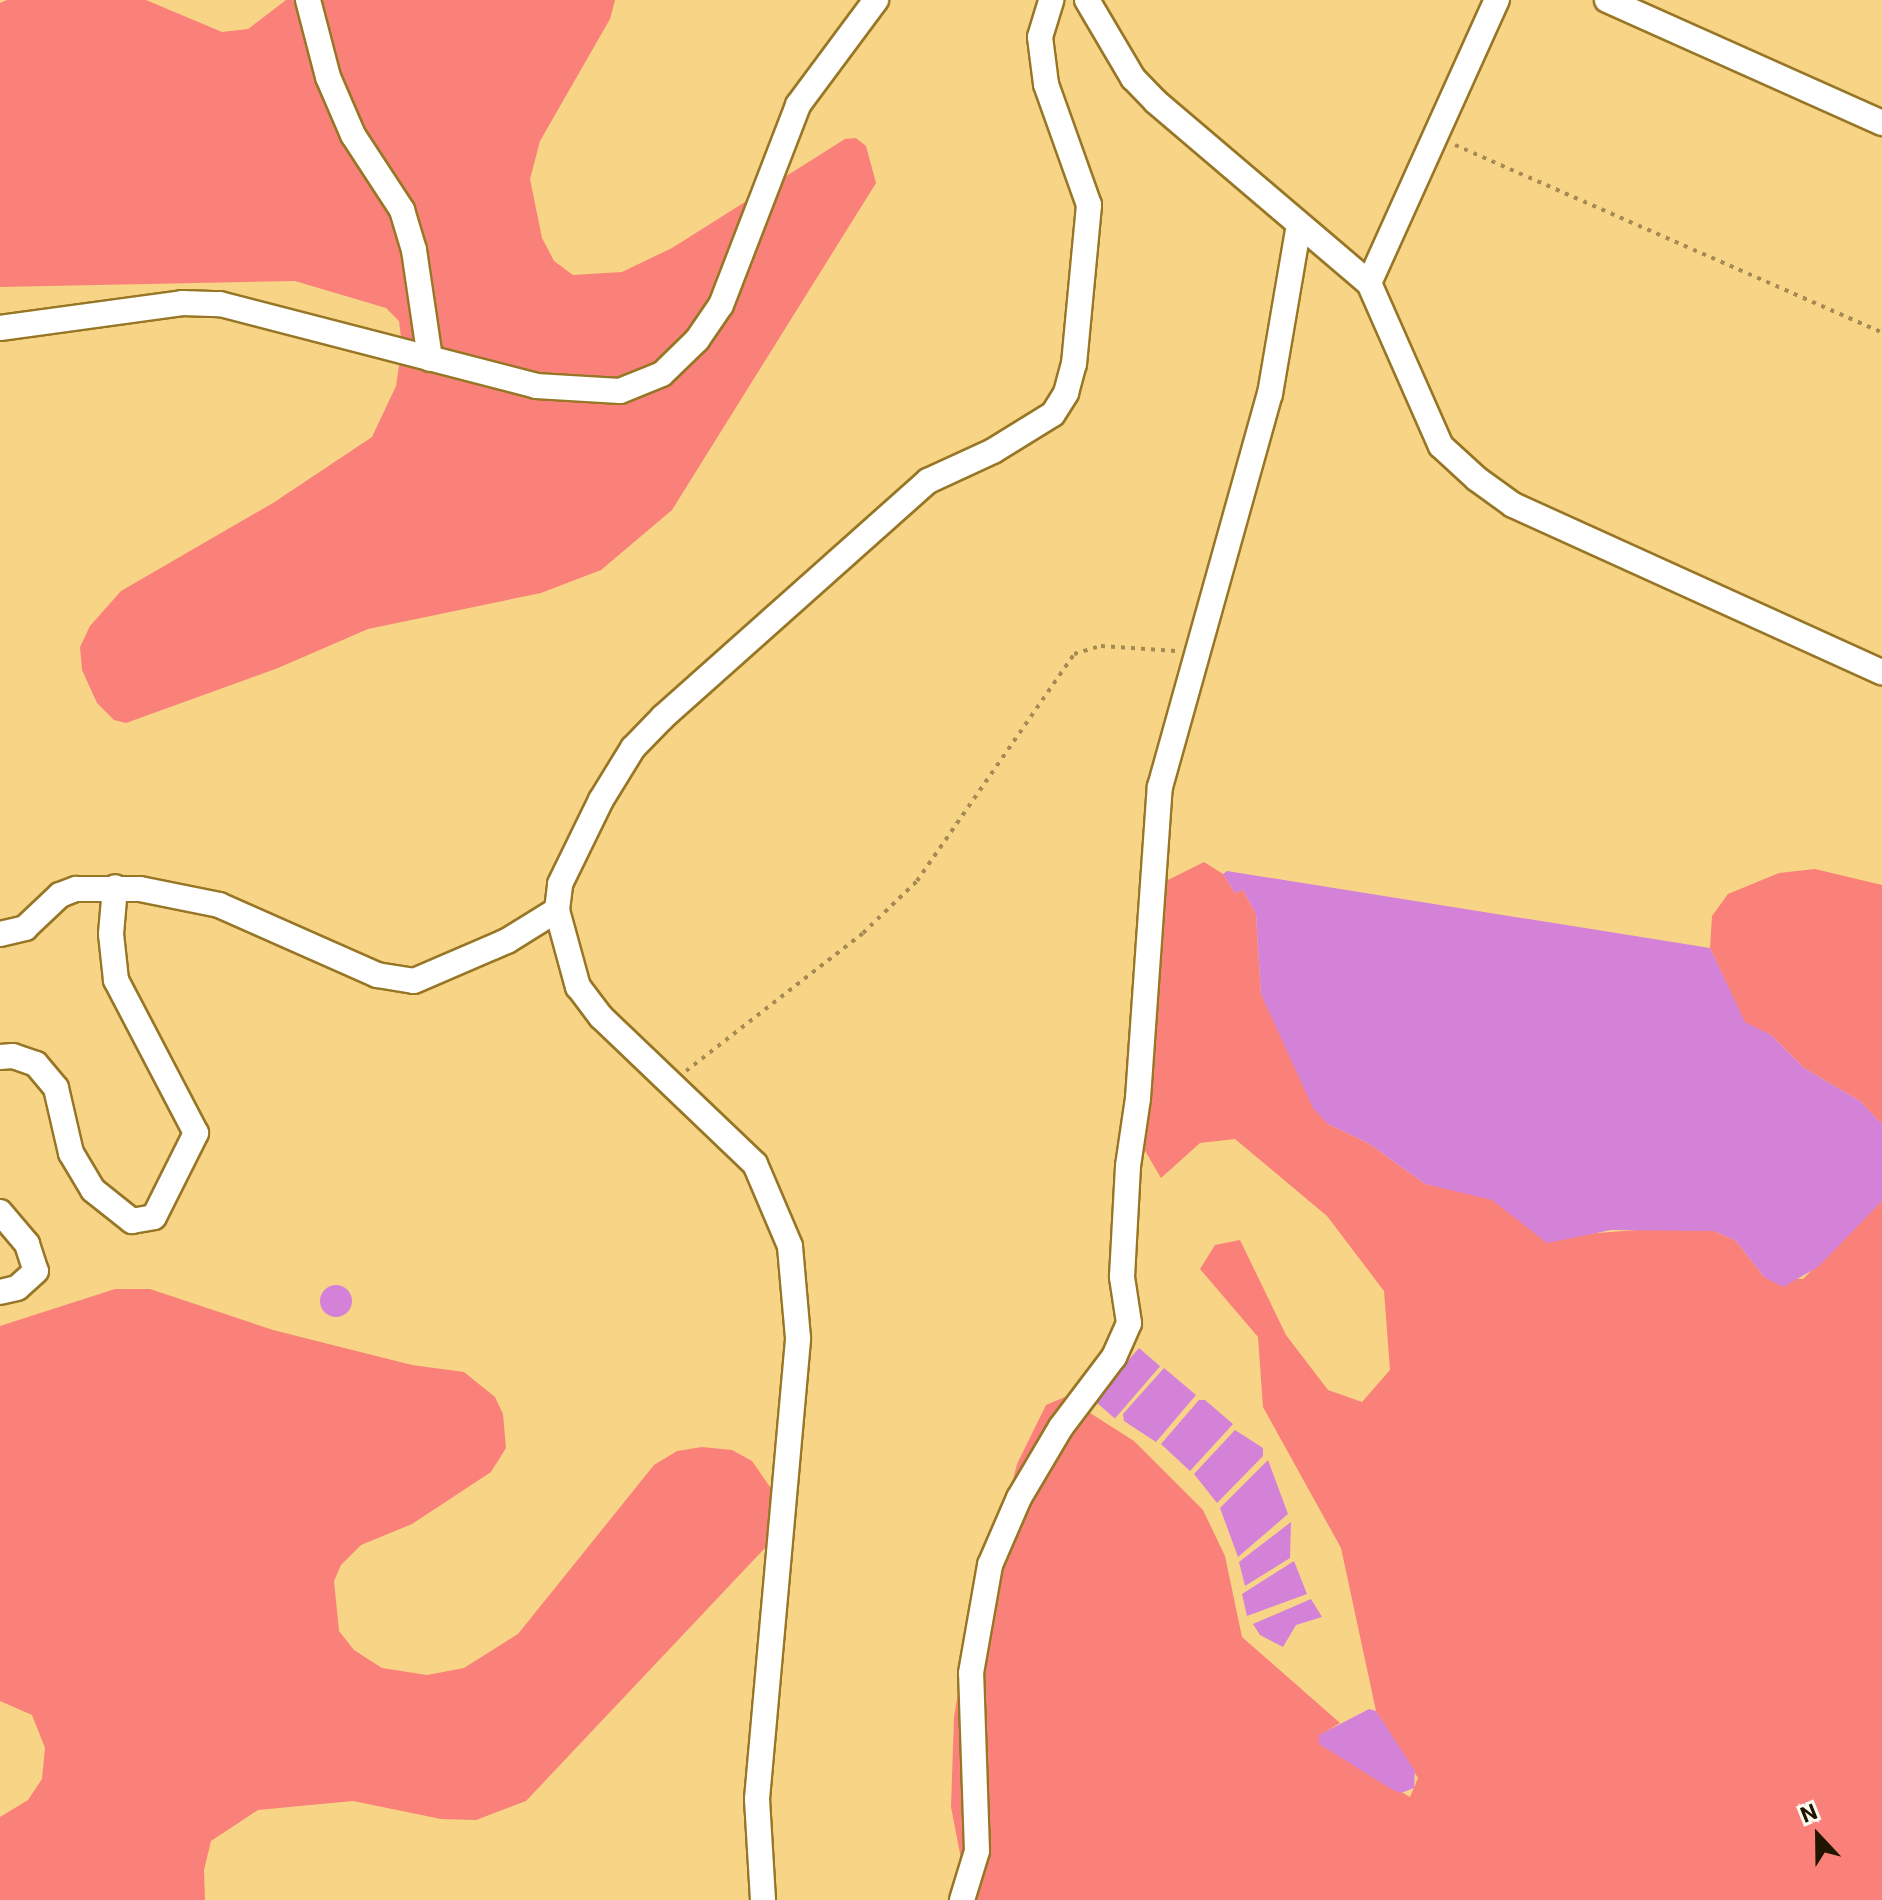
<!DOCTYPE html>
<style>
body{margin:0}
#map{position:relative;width:1882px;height:1900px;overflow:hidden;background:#f8d487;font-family:Roboto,sans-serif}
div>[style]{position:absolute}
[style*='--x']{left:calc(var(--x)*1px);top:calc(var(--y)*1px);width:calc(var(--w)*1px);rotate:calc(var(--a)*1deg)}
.forest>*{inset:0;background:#f98179}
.water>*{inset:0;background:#d382d8;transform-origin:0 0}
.round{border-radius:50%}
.path>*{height:4px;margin-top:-2px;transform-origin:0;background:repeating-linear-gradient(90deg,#a58b53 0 4px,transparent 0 10px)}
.roads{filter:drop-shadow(2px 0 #977625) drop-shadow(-2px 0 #977625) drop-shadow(0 2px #977625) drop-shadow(0 -2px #977625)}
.street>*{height:24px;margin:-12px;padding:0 12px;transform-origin:12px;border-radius:12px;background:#fff}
span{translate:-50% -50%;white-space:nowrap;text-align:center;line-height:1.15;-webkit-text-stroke:8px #fdfaf2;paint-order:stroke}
.north{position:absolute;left:1778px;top:1796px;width:80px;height:80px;-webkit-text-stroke:6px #fdfaf2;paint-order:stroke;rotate:338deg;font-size:22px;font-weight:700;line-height:32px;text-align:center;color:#201600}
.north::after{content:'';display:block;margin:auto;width:28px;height:36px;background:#201600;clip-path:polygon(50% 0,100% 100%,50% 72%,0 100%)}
</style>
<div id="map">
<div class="forest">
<div style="clip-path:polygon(7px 0,146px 0,222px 32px,248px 29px,286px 0,615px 0,610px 19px,540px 141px,530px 179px,542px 238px,554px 261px,573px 275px,622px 272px,672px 248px,845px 139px,856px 138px,866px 146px,876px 183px,672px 510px,601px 570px,541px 593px,368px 629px,278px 668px,126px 723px,114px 720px,97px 703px,82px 670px,80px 647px,90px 626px,121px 591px,273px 503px,372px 437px,396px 386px,402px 345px,399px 321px,386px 308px,295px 281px,0 287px,0 3px)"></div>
<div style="clip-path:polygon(1204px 862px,1223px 874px,1235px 893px,1243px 890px,1256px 914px,1261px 994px,1328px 1124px,1368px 1143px,1425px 1184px,1479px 1195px,1583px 1234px,1679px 1227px,1714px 1231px,1736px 1241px,1764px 1277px,1803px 1279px,1882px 1201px,1882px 1900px,969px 1900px,951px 1807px,954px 1717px,981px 1552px,1003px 1519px,1017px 1464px,1046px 1405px,1065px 1397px,1134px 1441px,1203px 1510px,1225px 1556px,1242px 1637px,1340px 1723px,1320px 1735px,1319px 1744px,1410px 1797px,1418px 1778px,1376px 1711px,1341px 1548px,1263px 1407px,1258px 1337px,1200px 1269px,1215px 1245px,1240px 1240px,1286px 1335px,1328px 1390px,1362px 1402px,1390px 1370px,1384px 1291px,1327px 1216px,1235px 1139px,1200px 1143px,1161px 1178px,1144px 1149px,1166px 881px)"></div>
<div style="clip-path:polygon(1815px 869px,1882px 885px,1882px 1124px,1860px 1101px,1804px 1068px,1771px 1035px,1745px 1023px,1710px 948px,1712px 916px,1728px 894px,1779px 873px)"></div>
<div style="clip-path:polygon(115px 1289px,150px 1289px,273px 1330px,412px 1365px,464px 1372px,495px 1397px,503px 1414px,506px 1448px,491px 1472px,412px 1524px,361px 1545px,341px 1565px,334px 1581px,339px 1631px,354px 1650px,382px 1668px,427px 1675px,464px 1668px,518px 1634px,654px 1465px,677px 1451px,702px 1447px,732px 1450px,752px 1461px,770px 1487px,774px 1509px,766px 1547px,526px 1801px,476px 1820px,441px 1819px,353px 1801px,258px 1810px,211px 1841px,204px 1870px,205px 1900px,0 1900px,0 1817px,28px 1800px,42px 1779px,45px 1748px,32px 1715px,0 1701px,0 1326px)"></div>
</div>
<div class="water">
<div style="clip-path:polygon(1227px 871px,1710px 948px,1745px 1022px,1771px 1035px,1804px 1068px,1860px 1101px,1882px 1124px,1882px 1201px,1818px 1267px,1783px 1287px,1764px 1277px,1736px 1241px,1714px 1231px,1611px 1230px,1547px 1243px,1492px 1200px,1425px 1184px,1368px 1143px,1328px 1124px,1313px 1108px,1261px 994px,1256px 914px,1243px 890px,1235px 893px,1223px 874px)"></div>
<div class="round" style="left:320px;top:1285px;width:32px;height:32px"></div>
<div style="left:1139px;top:1348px;width:28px;height:69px;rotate:41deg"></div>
<div style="clip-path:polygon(1164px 1368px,1196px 1395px,1156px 1442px,1124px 1421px,1123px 1414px)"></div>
<div style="clip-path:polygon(1199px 1400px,1205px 1400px,1233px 1424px,1190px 1471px,1161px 1444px)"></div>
<div style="clip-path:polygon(1235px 1430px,1263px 1448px,1263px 1456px,1217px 1503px,1194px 1474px)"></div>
<div style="clip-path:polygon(1268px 1460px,1288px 1514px,1238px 1557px,1220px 1508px)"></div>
<div style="clip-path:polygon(1291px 1522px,1290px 1558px,1245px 1586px,1239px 1562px)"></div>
<div style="clip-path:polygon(1294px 1561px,1307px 1594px,1247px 1616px,1242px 1594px)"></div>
<div style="clip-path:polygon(1311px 1599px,1322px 1617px,1296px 1625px,1283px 1647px,1260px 1635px,1253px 1624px)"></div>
<div style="clip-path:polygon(1369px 1709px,1376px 1711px,1415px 1771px,1414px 1788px,1401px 1793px,1393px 1790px,1319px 1744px,1319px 1735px)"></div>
</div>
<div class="path">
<div style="--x:1455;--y:145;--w:466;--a:23.7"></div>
<div style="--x:686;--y:1071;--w:224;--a:-37.9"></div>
<div style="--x:863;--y:933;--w:75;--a:-43.9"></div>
<div style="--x:917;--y:881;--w:276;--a:-55.3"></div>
<div style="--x:1074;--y:654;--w:28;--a:-17"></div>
<div style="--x:1101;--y:646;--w:75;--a:3.8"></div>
</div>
<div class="roads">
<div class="street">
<div style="--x:308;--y:0;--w:80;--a:75.4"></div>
<div style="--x:328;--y:77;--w:63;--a:66.7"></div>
<div style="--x:353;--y:135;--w:90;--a:56.8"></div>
<div style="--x:402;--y:210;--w:42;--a:73.3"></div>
<div style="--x:414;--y:250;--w:110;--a:81.6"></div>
<div style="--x:1087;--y:0;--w:91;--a:59.5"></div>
<div style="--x:1133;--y:78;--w:33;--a:46"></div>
<div style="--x:1156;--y:102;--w:280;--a:40.4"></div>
<div style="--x:1369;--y:283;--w:178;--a:66.2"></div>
<div style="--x:1441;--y:446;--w:49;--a:42.5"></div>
<div style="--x:1477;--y:479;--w:44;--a:35.8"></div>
<div style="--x:1513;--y:505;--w:405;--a:24.4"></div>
<div style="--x:1607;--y:0;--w:301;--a:24.1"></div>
<div style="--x:1369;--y:283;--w:311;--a:-65.7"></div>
<div style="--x:0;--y:328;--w:184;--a:-7.8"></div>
<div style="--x:182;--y:303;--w:38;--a:2"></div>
<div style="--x:220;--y:304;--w:326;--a:14.5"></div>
<div style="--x:536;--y:386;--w:84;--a:3.4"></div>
<div style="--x:620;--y:391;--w:45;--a:-22"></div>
<div style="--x:662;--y:374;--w:49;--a:-44.2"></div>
<div style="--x:697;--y:340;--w:42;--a:-55.6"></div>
<div style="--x:721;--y:305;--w:214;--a:-68.9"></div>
<div style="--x:798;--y:105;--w:131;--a:-53.4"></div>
<div style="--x:0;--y:934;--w:26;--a:-13"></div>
<div style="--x:25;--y:928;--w:48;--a:-43.3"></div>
<div style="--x:60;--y:895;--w:17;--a:-21"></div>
<div style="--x:76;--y:889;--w:64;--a:0"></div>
<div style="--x:140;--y:889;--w:81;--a:11.4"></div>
<div style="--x:219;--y:905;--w:173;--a:23.9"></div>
<div style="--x:377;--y:975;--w:37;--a:9"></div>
<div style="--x:414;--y:981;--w:101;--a:-23.3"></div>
<div style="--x:507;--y:941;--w:59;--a:-31.8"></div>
<div style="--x:0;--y:1057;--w:13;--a:-4"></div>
<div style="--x:13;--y:1056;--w:24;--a:19"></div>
<div style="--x:36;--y:1064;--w:31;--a:50"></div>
<div style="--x:56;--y:1088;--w:67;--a:77"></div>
<div style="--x:71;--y:1153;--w:43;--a:59.3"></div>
<div style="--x:93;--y:1190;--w:50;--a:38.5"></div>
<div style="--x:132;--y:1221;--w:22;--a:-10"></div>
<div style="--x:154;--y:1217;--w:94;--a:-63.4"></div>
<div style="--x:196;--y:1133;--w:173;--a:-117.6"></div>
<div style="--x:116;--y:980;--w:46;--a:-96.2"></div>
<div style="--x:111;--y:934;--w:47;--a:-85.1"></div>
<div style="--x:0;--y:1212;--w:42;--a:49.8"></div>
<div style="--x:27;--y:1244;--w:28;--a:72"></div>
<div style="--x:36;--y:1271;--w:25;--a:138"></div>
<div style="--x:17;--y:1288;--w:17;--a:167"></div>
<div style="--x:763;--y:1900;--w:101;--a:-93.4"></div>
<div style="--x:757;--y:1799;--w:463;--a:-84.9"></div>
<div style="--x:798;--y:1338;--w:92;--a:-95"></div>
<div style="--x:790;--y:1246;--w:89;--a:-113.1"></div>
<div style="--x:755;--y:1164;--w:213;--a:-136.3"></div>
<div style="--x:601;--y:1017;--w:38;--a:-127"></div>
<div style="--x:578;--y:987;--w:80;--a:-105.3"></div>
<div style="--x:557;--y:910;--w:26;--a:-83"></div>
<div style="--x:560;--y:884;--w:93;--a:-64"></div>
<div style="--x:601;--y:800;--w:61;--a:-58.4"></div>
<div style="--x:633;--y:748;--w:43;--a:-45.9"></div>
<div style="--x:663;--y:717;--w:355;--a:-41.7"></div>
<div style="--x:928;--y:481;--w:72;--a:-24.8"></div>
<div style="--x:993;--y:451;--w:70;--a:-31.7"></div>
<div style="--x:1053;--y:414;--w:25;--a:-58"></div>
<div style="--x:1066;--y:393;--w:30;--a:-75"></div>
<div style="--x:1074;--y:364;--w:160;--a:-84.6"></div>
<div style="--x:1089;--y:205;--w:128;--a:-109.6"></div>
<div style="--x:1046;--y:84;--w:47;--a:-97.3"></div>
<div style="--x:1040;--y:37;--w:39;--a:-73"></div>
<div style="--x:962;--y:1900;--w:51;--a:-73"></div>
<div style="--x:977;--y:1851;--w:178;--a:-91.9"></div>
<div style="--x:971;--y:1673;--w:110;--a:-80"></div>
<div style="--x:990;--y:1565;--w:73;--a:-66.6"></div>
<div style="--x:1019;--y:1498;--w:82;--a:-59.4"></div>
<div style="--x:1061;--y:1427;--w:88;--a:-52.9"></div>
<div style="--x:1114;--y:1357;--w:37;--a:-66"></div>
<div style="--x:1129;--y:1323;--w:47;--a:-98.7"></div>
<div style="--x:1122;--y:1277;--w:111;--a:-86.9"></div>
<div style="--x:1128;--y:1166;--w:69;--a:-81.6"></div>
<div style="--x:1138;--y:1098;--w:312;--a:-86"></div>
<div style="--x:1160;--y:787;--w:408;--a:-74.4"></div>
<div style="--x:1270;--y:394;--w:171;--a:-80.3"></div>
</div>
</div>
<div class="north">N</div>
</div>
